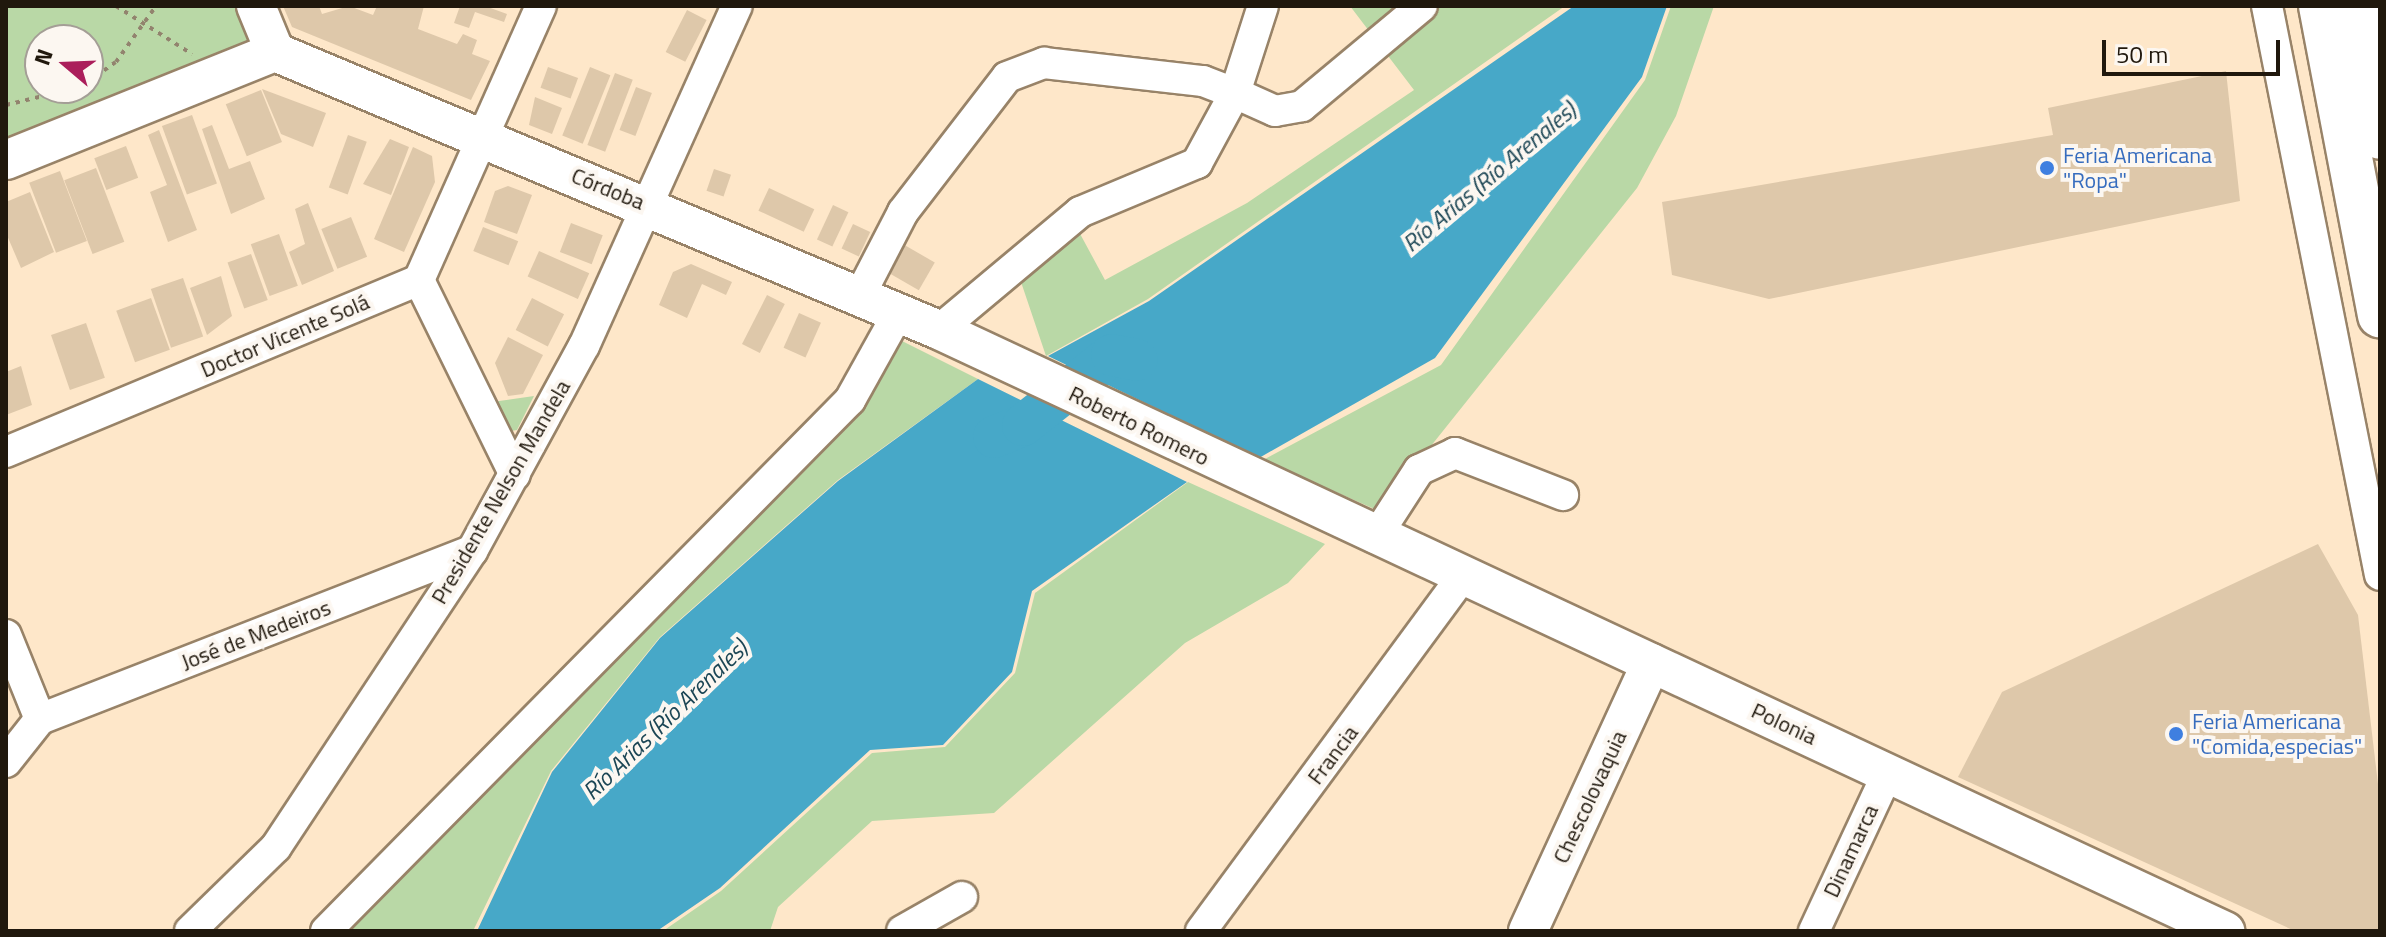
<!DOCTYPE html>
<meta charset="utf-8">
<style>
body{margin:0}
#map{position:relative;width:2386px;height:937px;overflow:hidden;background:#fee7c9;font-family:"Titillium Web",sans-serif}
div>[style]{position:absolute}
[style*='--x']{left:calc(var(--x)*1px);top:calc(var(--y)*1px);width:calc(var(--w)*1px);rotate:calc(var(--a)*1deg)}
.green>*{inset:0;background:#b9d8a6}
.water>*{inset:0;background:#47a8c8}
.river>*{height:42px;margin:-21px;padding:0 21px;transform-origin:21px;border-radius:21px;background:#47a8c8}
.building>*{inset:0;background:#dec8aa;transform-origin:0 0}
.path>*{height:4px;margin-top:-2px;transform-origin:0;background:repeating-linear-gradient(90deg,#92836e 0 4px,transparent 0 10px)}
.roads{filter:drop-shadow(2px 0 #988368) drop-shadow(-2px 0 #988368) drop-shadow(0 2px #988368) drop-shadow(0 -2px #988368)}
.minor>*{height:30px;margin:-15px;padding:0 15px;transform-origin:15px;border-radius:15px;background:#fff}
.major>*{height:38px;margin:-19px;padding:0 19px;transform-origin:19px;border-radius:19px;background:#fff}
.highway>*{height:44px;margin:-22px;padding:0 22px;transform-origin:22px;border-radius:22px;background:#fff}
.dots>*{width:22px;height:22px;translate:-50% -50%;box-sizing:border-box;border:4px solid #fcf7f1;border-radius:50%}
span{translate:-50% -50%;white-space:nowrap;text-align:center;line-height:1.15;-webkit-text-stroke:8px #fcf7f1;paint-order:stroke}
.shop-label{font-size:22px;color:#366cbe}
.left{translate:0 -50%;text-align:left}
.street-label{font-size:22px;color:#20180d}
.water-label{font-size:24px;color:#1c4655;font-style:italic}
.frame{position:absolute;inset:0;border:8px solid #20180d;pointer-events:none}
.north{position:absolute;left:24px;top:24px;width:80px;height:80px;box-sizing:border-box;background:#fcf7f1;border:2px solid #a49e96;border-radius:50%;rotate:289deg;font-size:22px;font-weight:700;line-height:32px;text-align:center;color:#20180d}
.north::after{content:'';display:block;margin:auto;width:28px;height:36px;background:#ab1e5b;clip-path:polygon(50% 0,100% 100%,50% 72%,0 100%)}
.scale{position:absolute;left:2102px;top:40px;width:178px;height:36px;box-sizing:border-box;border:4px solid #20180d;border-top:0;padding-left:10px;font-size:24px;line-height:28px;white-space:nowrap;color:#20180d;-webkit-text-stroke:6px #fcf7f1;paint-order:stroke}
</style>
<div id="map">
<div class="green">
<div style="clip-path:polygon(evenodd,6px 6px,244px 6px,260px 47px,6px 150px,6px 6px,40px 40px,88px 40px,88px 88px,40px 88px,40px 40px)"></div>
<div style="clip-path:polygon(1350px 6px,1565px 6px,1148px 299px,1046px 356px,1021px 282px,1078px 230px,1105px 280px,1247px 203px,1414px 90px)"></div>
<div style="clip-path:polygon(1671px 6px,1714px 6px,1676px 116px,1637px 188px,1379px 511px,1263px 460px,1441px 365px,1645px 80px)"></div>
<div style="clip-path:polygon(892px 336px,978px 379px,838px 480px,660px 637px,551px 771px,473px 931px,343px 931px)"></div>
<div style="clip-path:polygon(534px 396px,517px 430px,505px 432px,492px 402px)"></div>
<div style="clip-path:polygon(1188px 482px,1325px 544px,1288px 583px,1185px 643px,994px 813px,872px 821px,778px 907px,770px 931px,663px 931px,721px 891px,872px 753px,945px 747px,1015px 673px,1035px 593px)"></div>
</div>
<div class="water">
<div style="clip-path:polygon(1574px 6px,1667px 6px,1642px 77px,1435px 358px,1259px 458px,1048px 356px,1149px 301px)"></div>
<div style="clip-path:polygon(978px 379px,1187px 482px,1032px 591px,1012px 672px,943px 745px,870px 750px,720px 888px,657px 931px,477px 931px,552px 772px,660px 638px,838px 481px)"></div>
</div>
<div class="river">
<div style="--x:994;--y:437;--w:31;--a:-22"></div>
<div style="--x:1023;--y:425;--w:113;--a:-38.2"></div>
<div style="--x:1112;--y:355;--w:25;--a:11"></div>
</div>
<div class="building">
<div style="clip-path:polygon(283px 6px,319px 6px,322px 14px,349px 6px,373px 15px,377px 6px,424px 6px,418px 29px,457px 44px,463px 34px,477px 40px,472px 54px,490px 61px,471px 100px,292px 27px)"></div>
<div style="clip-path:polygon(460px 6px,485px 6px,507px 14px,504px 22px,475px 12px,469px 28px,454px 23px)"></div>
<div style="left:687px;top:10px;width:22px;height:47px;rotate:27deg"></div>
<div style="left:548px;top:67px;width:32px;height:22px;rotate:20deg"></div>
<div style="left:590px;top:67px;width:22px;height:74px;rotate:22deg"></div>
<div style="clip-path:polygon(2226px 71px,2240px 201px,1769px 299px,1672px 275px,1662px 202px,2053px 135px,2048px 108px)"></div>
<div style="left:615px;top:73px;width:19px;height:77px;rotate:21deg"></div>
<div style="left:636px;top:87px;width:17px;height:46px;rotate:21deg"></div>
<div style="clip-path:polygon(262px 89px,326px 113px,313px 147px,281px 134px)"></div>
<div style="left:261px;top:90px;width:56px;height:38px;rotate:68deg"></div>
<div style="clip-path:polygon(535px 97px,562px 108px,552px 134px,529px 125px)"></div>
<div style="left:192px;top:115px;width:73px;height:32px;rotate:70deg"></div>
<div style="clip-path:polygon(212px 125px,229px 169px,250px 161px,265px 199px,231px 214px,202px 129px)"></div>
<div style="clip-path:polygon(159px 130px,197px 230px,168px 242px,150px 192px,167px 185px,148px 135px)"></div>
<div style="left:348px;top:135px;width:20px;height:56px;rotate:20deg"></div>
<div style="clip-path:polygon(390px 139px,409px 147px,391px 195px,363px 184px)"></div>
<div style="left:126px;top:146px;width:34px;height:34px;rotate:69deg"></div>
<div style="clip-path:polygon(413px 147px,432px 156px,435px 182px,404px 252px,374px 239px)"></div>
<div style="left:96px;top:168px;width:79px;height:34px;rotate:69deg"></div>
<div style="left:714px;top:169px;width:18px;height:23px;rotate:19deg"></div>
<div style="left:60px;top:171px;width:75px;height:33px;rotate:69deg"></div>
<div style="clip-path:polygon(508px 186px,532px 195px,517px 234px,484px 222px,495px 191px)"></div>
<div style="left:769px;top:188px;width:50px;height:25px;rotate:25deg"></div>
<div style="clip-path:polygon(30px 192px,54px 252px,21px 268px,6px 233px,6px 202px)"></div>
<div style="clip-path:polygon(308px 203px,334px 271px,302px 285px,289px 252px,305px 244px,295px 209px)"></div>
<div style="left:833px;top:205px;width:17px;height:38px;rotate:25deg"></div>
<div style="left:351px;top:217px;width:43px;height:32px;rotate:68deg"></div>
<div style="left:571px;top:223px;width:34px;height:31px;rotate:21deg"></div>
<div style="left:853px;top:224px;width:19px;height:27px;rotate:25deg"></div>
<div style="left:483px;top:227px;width:38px;height:26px;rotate:22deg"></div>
<div style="left:279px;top:234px;width:55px;height:30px;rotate:70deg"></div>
<div style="left:901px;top:243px;width:39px;height:32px;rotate:30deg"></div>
<div style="left:539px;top:251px;width:55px;height:28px;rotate:24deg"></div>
<div style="left:251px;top:254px;width:49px;height:25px;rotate:70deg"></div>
<div style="clip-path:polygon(691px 264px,732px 282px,726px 295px,702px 284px,687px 318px,659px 305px,673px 272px)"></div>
<div style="clip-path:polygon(221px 276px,232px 316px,207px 335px,190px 288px)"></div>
<div style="left:183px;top:278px;width:62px;height:34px;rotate:71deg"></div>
<div style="left:767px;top:295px;width:20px;height:55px;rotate:27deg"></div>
<div style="left:151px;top:298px;width:55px;height:37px;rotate:70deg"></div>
<div style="left:532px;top:298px;width:36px;height:36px;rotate:27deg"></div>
<div style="left:799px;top:313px;width:24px;height:38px;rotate:24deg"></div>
<div style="left:86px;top:323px;width:58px;height:37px;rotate:71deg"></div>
<div style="clip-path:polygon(508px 337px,543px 355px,523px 394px,508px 396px,495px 363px)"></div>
<div style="clip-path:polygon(21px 366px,32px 405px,6px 415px,6px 372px)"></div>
<div style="clip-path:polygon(2318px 544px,2358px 615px,2380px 801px,2380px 931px,2295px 931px,1958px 777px,2002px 692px)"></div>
</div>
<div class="path">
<div style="--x:6;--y:6;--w:9;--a:0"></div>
<div style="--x:116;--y:6;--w:90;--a:32.3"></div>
<div style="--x:88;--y:82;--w:34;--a:-36"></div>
<div style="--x:116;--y:62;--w:69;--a:-54.5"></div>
<div style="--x:6;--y:105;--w:72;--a:-13.7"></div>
</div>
<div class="roads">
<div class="minor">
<div style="--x:2267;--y:6;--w:580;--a:78.77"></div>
<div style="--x:419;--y:280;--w:217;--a:63.8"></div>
<div style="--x:860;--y:295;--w:93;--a:-62.6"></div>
<div style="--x:903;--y:212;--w:170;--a:-52.4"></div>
<div style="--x:1007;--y:77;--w:40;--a:-21"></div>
<div style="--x:1044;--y:63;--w:160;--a:6.5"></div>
<div style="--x:1203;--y:81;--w:34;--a:21"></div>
<div style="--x:1235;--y:93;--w:91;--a:-72.2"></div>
<div style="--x:939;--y:330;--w:184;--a:-39.9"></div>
<div style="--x:1080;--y:212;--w:127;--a:-22.7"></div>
<div style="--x:1197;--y:163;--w:80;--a:-61.5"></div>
<div style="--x:1235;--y:93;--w:44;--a:24.2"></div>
<div style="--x:1275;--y:111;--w:27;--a:-10"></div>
<div style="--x:1302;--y:106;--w:156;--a:-39.8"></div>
<div style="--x:6;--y:452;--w:447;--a:-22.6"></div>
<div style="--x:419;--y:280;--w:300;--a:-66"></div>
<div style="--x:1375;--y:538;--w:81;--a:-57.1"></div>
<div style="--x:1419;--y:470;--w:40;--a:-25"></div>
<div style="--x:1455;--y:453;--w:116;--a:21.3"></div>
<div style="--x:6;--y:635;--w:91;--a:68"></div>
<div style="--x:6;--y:762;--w:55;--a:-51.7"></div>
<div style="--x:40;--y:719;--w:464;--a:-21.3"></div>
<div style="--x:190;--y:931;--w:120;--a:-44.3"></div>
<div style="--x:276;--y:847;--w:355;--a:-56.5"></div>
<div style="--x:472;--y:551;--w:234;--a:-61.4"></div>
<div style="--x:584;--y:346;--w:373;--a:-65.8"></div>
<div style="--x:326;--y:931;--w:746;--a:-45.38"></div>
<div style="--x:850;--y:400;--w:101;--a:-60.9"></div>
<div style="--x:902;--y:931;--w:69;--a:-29.5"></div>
<div style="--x:1201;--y:931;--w:440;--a:-53.6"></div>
<div style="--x:1814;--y:931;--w:175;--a:-65"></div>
</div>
<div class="major">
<div style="--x:275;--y:52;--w:720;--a:22.72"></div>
<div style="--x:939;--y:330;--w:1420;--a:25.05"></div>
<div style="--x:6;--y:160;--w:290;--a:-21.9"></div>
<div style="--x:275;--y:52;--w:50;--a:-112.4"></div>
<div style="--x:1528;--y:931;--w:295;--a:-65.3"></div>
</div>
<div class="highway">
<div style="--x:2321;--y:6;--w:315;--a:79.2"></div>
<div style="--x:2356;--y:6;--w:133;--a:79.6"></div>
</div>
</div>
<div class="dots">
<div style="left:2047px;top:168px;background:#3f7fe0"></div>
<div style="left:2176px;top:734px;background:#3f7fe0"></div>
</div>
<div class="shop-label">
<span class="left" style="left:2063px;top:168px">Feria Americana<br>"Ropa"</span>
<span class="left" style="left:2192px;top:734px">Feria Americana<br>"Comida,especias"</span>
</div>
<div class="street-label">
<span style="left:608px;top:189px;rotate:22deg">Córdoba</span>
<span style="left:285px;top:336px;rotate:-23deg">Doctor Vicente Solá</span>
<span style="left:1139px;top:426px;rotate:26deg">Roberto Romero</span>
<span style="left:501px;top:492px;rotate:-60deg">Presidente Nelson Mandela</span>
<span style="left:256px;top:635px;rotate:-21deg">José de Medeiros</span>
<span style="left:1784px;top:724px;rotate:25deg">Polonia</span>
<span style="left:1333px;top:755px;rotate:-53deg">Francia</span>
<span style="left:1590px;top:797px;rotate:-65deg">Chescolovaquia</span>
<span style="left:1851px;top:851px;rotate:-65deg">Dinamarca</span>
</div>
<div class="water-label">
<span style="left:1489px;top:177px;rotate:-40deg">Río Arias (Río Arenales)</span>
<span style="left:665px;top:720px;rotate:-44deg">Río Arias (Río Arenales)</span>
</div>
<div class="frame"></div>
<div class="north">N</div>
<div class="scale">50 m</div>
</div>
